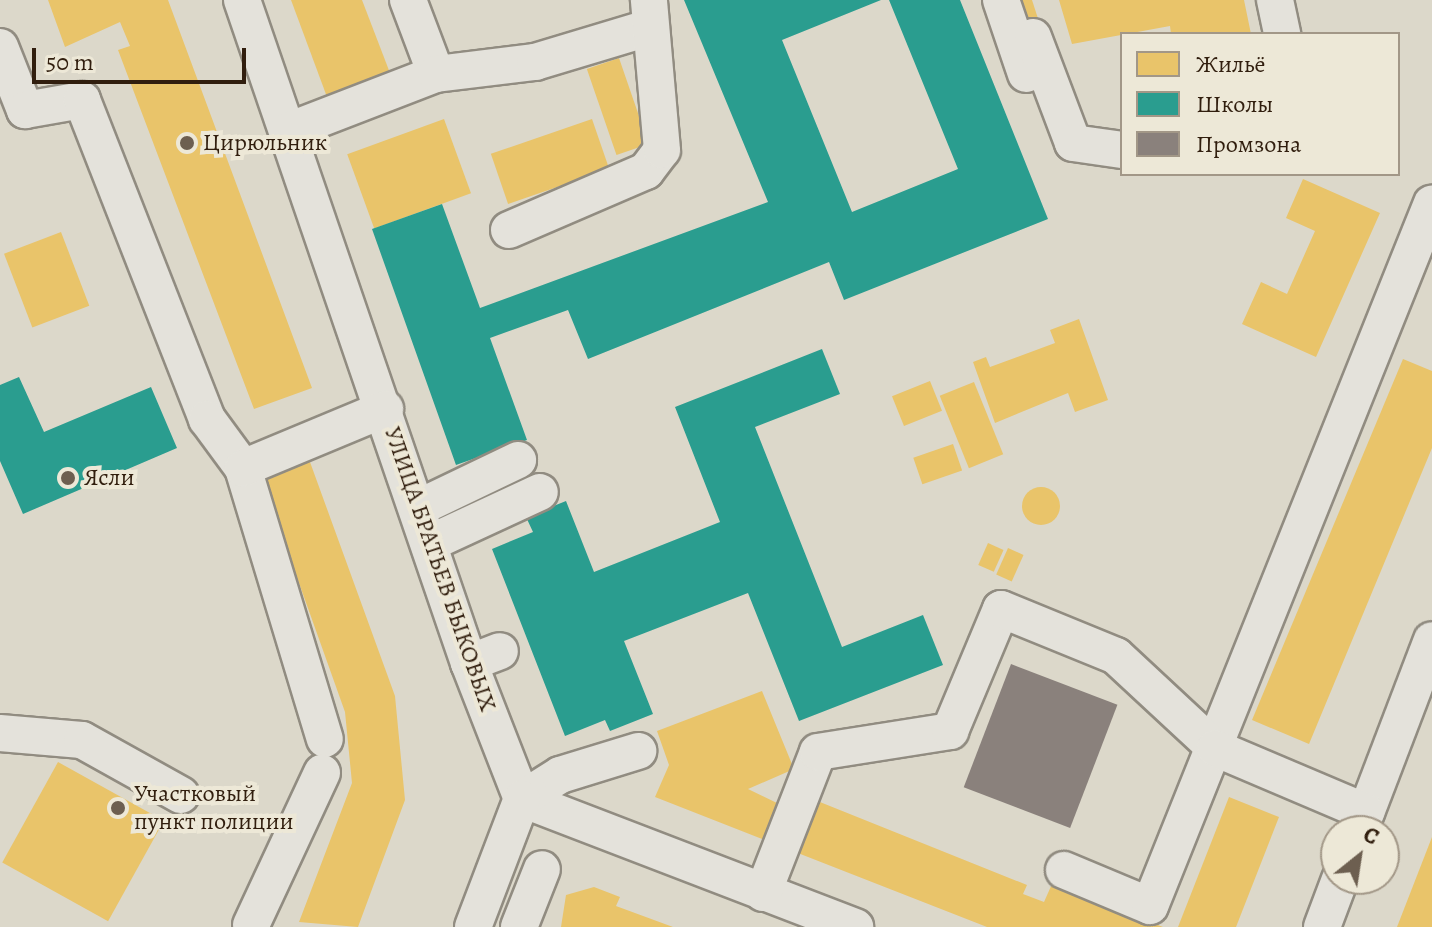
<!DOCTYPE html>
<meta charset="utf-8">
<style>
body{margin:0}
#map{position:relative;width:1432px;height:927px;overflow:hidden;background:#dcd8ca;font-family:Alegreya,serif}
div>[style]{position:absolute}
[style*='--x']{left:calc(var(--x)*1px);top:calc(var(--y)*1px);width:calc(var(--w)*1px);rotate:calc(var(--a)*1deg)}
.homes>*{inset:0;background:#e9c46a;transform-origin:0 0}
.round{border-radius:50%}
.schools>*{inset:0;background:#2a9d8f}
.industry>*{inset:0;background:#8a817c;transform-origin:0 0}
.roads{filter:drop-shadow(2px 0 #918c81) drop-shadow(-2px 0 #918c81) drop-shadow(0 2px #918c81) drop-shadow(0 -2px #918c81)}
.minor>*{height:36px;margin:-18px;padding:0 18px;transform-origin:18px;border-radius:18px;background:#e4e2db}
.dots>*{width:22px;height:22px;translate:-50% -50%;box-sizing:border-box;border:4px solid #ede8d7;border-radius:50%}
span{translate:-50% -50%;white-space:nowrap;text-align:center;line-height:1.15;-webkit-text-stroke:8px #ede8d7;paint-order:stroke}
.poi-label{font-size:24px;color:#311e0e}
.left{translate:0 -50%;text-align:left}
.street-label{font-size:24px;color:#311e0e}
.legend{position:absolute;left:1120px;top:32px;width:280px;height:144px;box-sizing:border-box;background:#ede8d7;border:2px solid #a29787;margin:0;padding:10px 14px;list-style:none;font-size:24px;color:#311e0e}
.legend li{display:flex;align-items:center;gap:16px;height:40px}
.legend b{width:40px;border:2px solid #a29787}
.north{position:absolute;left:1320px;top:815px;width:80px;height:80px;box-sizing:border-box;background:#ede8d7;border:2px solid #a29787;border-radius:50%;rotate:30deg;font-size:22px;font-weight:700;line-height:32px;text-align:center;color:#311e0e}
.north::after{content:'';display:block;margin:auto;width:28px;height:36px;background:#6d5f50;clip-path:polygon(50% 0,100% 100%,50% 72%,0 100%)}
.scale{position:absolute;left:32px;top:48px;width:214px;height:36px;box-sizing:border-box;border:4px solid #311e0e;border-top:0;padding-left:10px;font-size:24px;line-height:28px;white-space:nowrap;color:#311e0e;-webkit-text-stroke:6px #ede8d7;paint-order:stroke}
</style>
<div id="map">
<div class="homes">
<div style="clip-path:polygon(48px 0,168px 0,312px 388px,254px 409px,118px 50px,130px 46px,120px 22px,65px 47px)"></div>
<div style="clip-path:polygon(291px 0,362px 0,390px 73px,327px 97px)"></div>
<div style="clip-path:polygon(1010px 0,1032px 0,1043px 34px,1023px 40px)"></div>
<div style="clip-path:polygon(1059px 0,1244px 0,1251px 34px,1171px 34px,1170px 26px,1072px 44px)"></div>
<div style="left:619px;top:58px;width:91px;height:34px;rotate:71deg"></div>
<div style="left:444px;top:119px;width:79px;height:103px;rotate:70deg"></div>
<div style="left:592px;top:119px;width:53px;height:107px;rotate:71deg"></div>
<div style="clip-path:polygon(1303px 179px,1380px 213px,1316px 357px,1242px 324px,1261px 282px,1287px 294px,1315px 231px,1286px 218px)"></div>
<div style="left:61px;top:232px;width:79px;height:61px;rotate:69deg"></div>
<div style="clip-path:polygon(1079px 319px,1108px 400px,1075px 412px,1068px 393px,995px 423px,973px 362px,986px 357px,990px 367px,1055px 343px,1050px 330px)"></div>
<div style="clip-path:polygon(1403px 359px,1432px 371px,1432px 448px,1309px 744px,1252px 720px)"></div>
<div style="left:930px;top:381px;width:32px;height:41px;rotate:68deg"></div>
<div style="left:974px;top:382px;width:78px;height:37px;rotate:68deg"></div>
<div style="left:953px;top:444px;width:28px;height:42px;rotate:71deg"></div>
<div style="clip-path:polygon(306px 451px,395px 696px,405px 800px,358px 927px,299px 922px,352px 783px,345px 712px,258px 468px)"></div>
<div class="round" style="left:1022px;top:487px;width:38px;height:38px"></div>
<div style="left:988px;top:543px;width:17px;height:24px;rotate:24deg"></div>
<div style="left:1008px;top:548px;width:17px;height:29px;rotate:24deg"></div>
<div style="clip-path:polygon(762px 691px,794px 769px,748px 789px,779px 804px,785px 788px,1027px 885px,1023px 894px,1044px 902px,1052px 884px,1163px 927px,987px 927px,655px 797px,669px 765px,657px 731px)"></div>
<div style="left:58px;top:762px;width:121px;height:115px;rotate:29deg"></div>
<div style="clip-path:polygon(1229px 797px,1279px 817px,1236px 927px,1178px 927px)"></div>
<div style="clip-path:polygon(1432px 837px,1432px 927px,1397px 927px)"></div>
<div style="clip-path:polygon(594px 887px,620px 897px,616px 906px,673px 927px,561px 927px,566px 895px)"></div>
</div>
<div class="schools">
<div style="clip-path:polygon(684px 0,881px 0,782px 40px,852px 212px,958px 169px,889px 0,960px 0,1048px 219px,844px 300px,829px 262px,588px 359px,568px 310px,490px 338px,527px 440px,456px 465px,372px 229px,442px 204px,480px 308px,768px 202px)"></div>
<div style="clip-path:polygon(822px 349px,840px 394px,755px 427px,842px 647px,923px 615px,943px 665px,799px 721px,748px 593px,624px 641px,653px 714px,610px 731px,605px 720px,565px 736px,492px 549px,533px 532px,526px 517px,566px 501px,594px 572px,720px 522px,675px 407px)"></div>
<div style="clip-path:polygon(19px 377px,44px 432px,151px 387px,177px 448px,23px 514px,0 461px,0 385px)"></div>
</div>
<div class="industry">
<div style="left:1011px;top:664px;width:114px;height:132px;rotate:21deg"></div>
</div>
<div class="roads">
<div class="minor">
<div style="--x:242;--y:0;--w:701;--a:71.1"></div>
<div style="--x:469;--y:663;--w:146;--a:68.7"></div>
<div style="--x:522;--y:799;--w:357;--a:21"></div>
<div style="--x:408;--y:0;--w:79;--a:69.3"></div>
<div style="--x:1001;--y:0;--w:78;--a:71.3"></div>
<div style="--x:1275;--y:0;--w:35;--a:78"></div>
<div style="--x:1033;--y:37;--w:113;--a:69.3"></div>
<div style="--x:1073;--y:143;--w:49;--a:8.1"></div>
<div style="--x:0;--y:47;--w:68;--a:68.4"></div>
<div style="--x:25;--y:110;--w:58;--a:-10"></div>
<div style="--x:82;--y:100;--w:343;--a:68.6"></div>
<div style="--x:207;--y:419;--w:61;--a:53.7"></div>
<div style="--x:243;--y:468;--w:283;--a:73.2"></div>
<div style="--x:288;--y:131;--w:159;--a:-21.1"></div>
<div style="--x:436;--y:74;--w:100;--a:-6.9"></div>
<div style="--x:535;--y:62;--w:118;--a:-16.7"></div>
<div style="--x:509;--y:230;--w:149;--a:-23.3"></div>
<div style="--x:646;--y:171;--w:26;--a:-53"></div>
<div style="--x:662;--y:150;--w:151;--a:-95"></div>
<div style="--x:243;--y:468;--w:154;--a:-22.6"></div>
<div style="--x:418;--y:508;--w:111;--a:-25.6"></div>
<div style="--x:430;--y:543;--w:121;--a:-24.9"></div>
<div style="--x:469;--y:663;--w:33;--a:-21"></div>
<div style="--x:0;--y:733;--w:82;--a:4.9"></div>
<div style="--x:82;--y:740;--w:113;--a:29.1"></div>
<div style="--x:522;--y:799;--w:45;--a:-32.3"></div>
<div style="--x:560;--y:775;--w:82;--a:-17.1"></div>
<div style="--x:1359;--y:831;--w:204;--a:-69.1"></div>
<div style="--x:1064;--y:870;--w:93;--a:22.7"></div>
<div style="--x:1150;--y:906;--w:757;--a:-68.14"></div>
<div style="--x:763;--y:893;--w:151;--a:-68.7"></div>
<div style="--x:818;--y:752;--w:134;--a:-9"></div>
<div style="--x:950;--y:731;--w:132;--a:-67.3"></div>
<div style="--x:1001;--y:609;--w:124;--a:22.2"></div>
<div style="--x:1116;--y:656;--w:135;--a:42.9"></div>
<div style="--x:1215;--y:748;--w:164;--a:23"></div>
<div style="--x:251;--y:925;--w:168;--a:-65"></div>
<div style="--x:473;--y:927;--w:137;--a:-69.1"></div>
<div style="--x:519;--y:927;--w:62;--a:-68.4"></div>
<div style="--x:1322;--y:927;--w:51;--a:-69.4"></div>
</div>
</div>
<div class="dots">
<div style="left:187px;top:143px;background:#6d5f50"></div>
<div style="left:68px;top:478px;background:#6d5f50"></div>
<div style="left:118px;top:808px;background:#6d5f50"></div>
</div>
<div class="poi-label">
<span class="left" style="left:203px;top:143px">Цирюльник</span>
<span class="left" style="left:84px;top:478px">Ясли</span>
<span class="left" style="left:134px;top:808px">Участковый<br>пункт полиции</span>
</div>
<div class="street-label">
<span style="left:440px;top:569px;rotate:71deg">УЛИЦА БРАТЬЕВ БЫКОВЫХ</span>
</div>
<ul class="legend">
<li><b style="height:22px;background:#e9c46a"></b>Жильё</li>
<li><b style="height:22px;background:#2a9d8f"></b>Школы</li>
<li><b style="height:22px;background:#8a817c"></b>Промзона</li>
</ul>
<div class="north">С</div>
<div class="scale">50 m</div>
</div>
